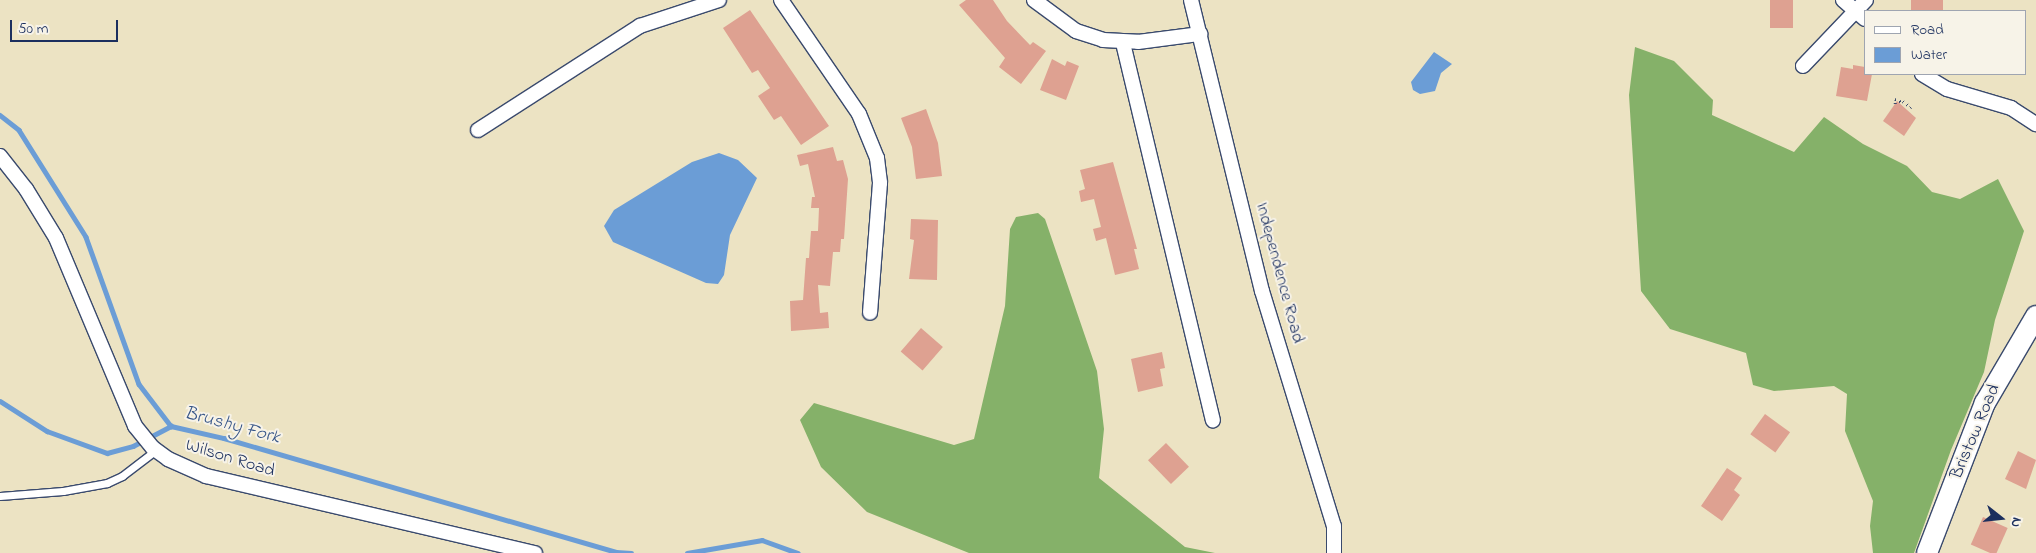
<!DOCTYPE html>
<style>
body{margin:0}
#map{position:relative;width:2036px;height:553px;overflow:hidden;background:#ece3c3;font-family:"Indie Flower",sans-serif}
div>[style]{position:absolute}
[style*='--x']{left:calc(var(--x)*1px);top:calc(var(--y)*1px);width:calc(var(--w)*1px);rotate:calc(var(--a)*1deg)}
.forest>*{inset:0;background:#85b169}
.water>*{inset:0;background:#6b9dd6}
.stream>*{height:4.5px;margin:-2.25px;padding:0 2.25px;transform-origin:2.25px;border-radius:2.25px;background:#6b9dd6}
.building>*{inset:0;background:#dea191;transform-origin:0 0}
.path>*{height:2.5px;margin-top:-1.25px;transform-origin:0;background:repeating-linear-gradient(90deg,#3a4a6d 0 1px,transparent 0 5px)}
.roads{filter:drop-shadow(1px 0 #3a4a6d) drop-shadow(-1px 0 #3a4a6d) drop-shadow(0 1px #3a4a6d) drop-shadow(0 -1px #3a4a6d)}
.lane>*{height:7px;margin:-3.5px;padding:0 3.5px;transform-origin:3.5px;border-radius:3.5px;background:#fff}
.street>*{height:14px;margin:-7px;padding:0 7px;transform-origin:7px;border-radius:7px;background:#fff}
.secondary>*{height:20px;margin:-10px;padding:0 10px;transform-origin:10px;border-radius:10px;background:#fff}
span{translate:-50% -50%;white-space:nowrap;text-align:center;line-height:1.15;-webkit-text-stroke:4px #f7f3e8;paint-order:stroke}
.street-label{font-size:18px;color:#1b2f5e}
.water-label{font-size:19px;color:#375688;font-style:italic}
.legend{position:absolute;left:1864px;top:10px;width:162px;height:65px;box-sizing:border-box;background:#f7f3e8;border:1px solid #9fa5b1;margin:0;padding:6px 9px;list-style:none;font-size:15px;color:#1b2f5e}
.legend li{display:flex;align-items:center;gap:10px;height:25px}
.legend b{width:25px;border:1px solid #9fa5b1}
.north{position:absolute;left:1976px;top:493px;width:50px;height:50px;-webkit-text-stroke:4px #f7f3e8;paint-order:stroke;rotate:106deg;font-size:14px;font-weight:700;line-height:20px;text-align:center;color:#1b2f5e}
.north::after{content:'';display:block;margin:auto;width:18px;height:22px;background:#1b2f5e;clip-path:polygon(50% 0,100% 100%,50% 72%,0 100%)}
.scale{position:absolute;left:10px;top:20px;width:108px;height:22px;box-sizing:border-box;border:2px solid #1b2f5e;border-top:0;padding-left:6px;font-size:15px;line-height:18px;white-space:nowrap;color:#1b2f5e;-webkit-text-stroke:4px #f7f3e8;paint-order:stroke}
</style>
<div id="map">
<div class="forest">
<div style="clip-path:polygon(1635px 47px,1674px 61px,1713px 100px,1712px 115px,1794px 152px,1824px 117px,1863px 144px,1907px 166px,1932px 192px,1960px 199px,1998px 179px,2024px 231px,1995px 320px,1984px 372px,1951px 450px,1914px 553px,1873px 553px,1870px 526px,1873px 501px,1845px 431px,1847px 394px,1834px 386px,1774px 391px,1753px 385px,1746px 353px,1670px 329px,1641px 291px,1629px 95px)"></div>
<div style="clip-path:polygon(1038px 213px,1045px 219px,1097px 371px,1104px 429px,1099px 478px,1185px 547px,1215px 553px,969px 553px,867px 512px,821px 467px,800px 420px,814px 403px,954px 445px,974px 439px,1005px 306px,1010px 229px,1016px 217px)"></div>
</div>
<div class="water">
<div style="clip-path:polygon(1434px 52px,1452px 64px,1441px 73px,1435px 91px,1420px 94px,1413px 90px,1411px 82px)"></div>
<div style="clip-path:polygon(719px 153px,738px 160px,757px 178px,730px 235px,724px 275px,718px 284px,706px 283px,613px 242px,604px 226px,614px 210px,692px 162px)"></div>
</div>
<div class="stream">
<div style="--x:0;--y:115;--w:24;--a:38"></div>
<div style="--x:19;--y:130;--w:126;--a:57.9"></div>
<div style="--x:86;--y:237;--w:156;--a:70.2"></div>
<div style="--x:139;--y:384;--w:53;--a:52.7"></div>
<div style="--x:171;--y:426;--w:54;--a:12.8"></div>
<div style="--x:224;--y:438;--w:408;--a:16.2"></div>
<div style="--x:616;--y:552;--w:15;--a:4"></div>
<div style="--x:0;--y:401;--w:56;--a:32.6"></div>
<div style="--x:47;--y:431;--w:64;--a:20.1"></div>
<div style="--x:107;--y:453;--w:27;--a:-15"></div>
<div style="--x:133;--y:446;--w:43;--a:-27.8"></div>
<div style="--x:687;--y:553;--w:76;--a:-9.8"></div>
<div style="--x:762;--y:540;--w:38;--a:20"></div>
</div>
<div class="building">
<div style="clip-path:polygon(966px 0,993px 0,1007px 21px,1030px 45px,1033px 42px,1046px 51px,1021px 84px,999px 67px,1005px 58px,959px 5px)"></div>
<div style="left:1770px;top:0;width:23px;height:28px"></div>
<div style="left:1911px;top:0;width:32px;height:11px"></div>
<div style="clip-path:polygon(750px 10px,829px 126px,801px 145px,781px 116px,774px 120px,758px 96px,770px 88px,758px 70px,752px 73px,723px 28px)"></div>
<div style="clip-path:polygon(1052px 59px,1065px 66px,1067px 61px,1079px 66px,1066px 100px,1040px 90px)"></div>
<div style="clip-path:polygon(1853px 65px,1865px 67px,1865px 74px,1872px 74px,1867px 101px,1836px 96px,1841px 67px,1853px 69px)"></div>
<div style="clip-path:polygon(1897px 101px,1916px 118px,1904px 136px,1883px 121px)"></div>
<div style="clip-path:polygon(926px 109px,938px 143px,942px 176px,916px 179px,912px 147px,901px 118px)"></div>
<div style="clip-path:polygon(833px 147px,837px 161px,843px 160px,848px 179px,844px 239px,841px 239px,840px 252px,833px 252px,830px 286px,818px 285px,820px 313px,828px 312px,829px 328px,791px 331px,790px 301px,803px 300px,806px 258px,809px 258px,811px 231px,818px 231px,819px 208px,811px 208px,812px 197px,815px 197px,808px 164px,800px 166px,797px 155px)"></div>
<div style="clip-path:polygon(1113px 162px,1137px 249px,1134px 249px,1139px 269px,1115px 275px,1106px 238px,1096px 241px,1093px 229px,1101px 227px,1094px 199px,1081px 202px,1079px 191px,1085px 189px,1080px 170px)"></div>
<div style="clip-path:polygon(911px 219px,938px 220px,937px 280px,909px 279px,914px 240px,910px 239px)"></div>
<div style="left:921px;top:328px;width:29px;height:31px;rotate:41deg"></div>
<div style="clip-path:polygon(1162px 352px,1165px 368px,1160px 369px,1163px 386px,1138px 392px,1131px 359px)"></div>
<div style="left:1765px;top:414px;width:31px;height:25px;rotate:36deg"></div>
<div style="left:1166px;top:443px;width:33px;height:25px;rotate:46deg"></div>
<div style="clip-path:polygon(2018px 451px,2036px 460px,2026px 489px,2005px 479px)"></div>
<div style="clip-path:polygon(1727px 468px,1742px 478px,1734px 490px,1740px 495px,1722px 521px,1701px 506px)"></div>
<div style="left:1983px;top:517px;width:27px;height:30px;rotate:24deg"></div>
</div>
<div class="path">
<div style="--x:1903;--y:101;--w:10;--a:37"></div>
<div style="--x:1911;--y:107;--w:4;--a:124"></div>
<div style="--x:1895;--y:104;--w:5;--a:-90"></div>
<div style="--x:1895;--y:99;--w:8;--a:23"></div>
</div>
<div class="roads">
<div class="lane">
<div style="--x:0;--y:496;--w:63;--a:-4.5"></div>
<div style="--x:63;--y:491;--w:45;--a:-10.3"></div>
<div style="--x:107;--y:483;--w:17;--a:-25"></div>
<div style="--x:122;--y:476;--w:43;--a:-37.4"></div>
</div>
<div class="street">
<div style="--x:781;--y:0;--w:138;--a:55.6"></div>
<div style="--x:859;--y:114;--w:48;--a:67.8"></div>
<div style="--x:877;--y:158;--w:25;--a:83"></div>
<div style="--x:880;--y:183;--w:130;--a:94.4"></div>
<div style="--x:1034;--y:0;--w:52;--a:36.4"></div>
<div style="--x:1076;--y:31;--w:28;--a:18"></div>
<div style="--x:1103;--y:40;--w:35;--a:3"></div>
<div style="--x:1138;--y:42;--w:63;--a:-7.4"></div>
<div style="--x:1191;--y:0;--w:300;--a:76.3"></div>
<div style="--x:1262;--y:291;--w:246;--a:73"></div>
<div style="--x:1334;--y:526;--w:27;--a:90"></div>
<div style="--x:1843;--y:0;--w:29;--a:41"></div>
<div style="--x:1123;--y:43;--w:388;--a:76.6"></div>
<div style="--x:1803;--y:66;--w:91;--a:-46.3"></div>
<div style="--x:1922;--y:74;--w:29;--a:31"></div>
<div style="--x:1947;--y:89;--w:67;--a:16.5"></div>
<div style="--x:2011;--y:108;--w:30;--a:33"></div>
<div style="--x:478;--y:130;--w:193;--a:-32.7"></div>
<div style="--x:640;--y:26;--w:83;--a:-18.2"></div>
<div style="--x:0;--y:156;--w:42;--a:51.8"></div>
<div style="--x:26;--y:189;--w:57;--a:58.5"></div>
<div style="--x:56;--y:238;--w:204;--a:67.2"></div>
<div style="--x:135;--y:426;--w:28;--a:51"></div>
<div style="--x:153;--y:448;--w:19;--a:36"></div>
<div style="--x:168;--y:459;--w:42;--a:24.1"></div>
<div style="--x:206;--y:476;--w:338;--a:13.2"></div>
</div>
<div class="secondary">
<div style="--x:1927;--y:553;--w:161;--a:-68.9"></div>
<div style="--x:1985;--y:403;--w:101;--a:-59.6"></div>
</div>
</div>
<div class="street-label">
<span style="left:1279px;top:273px;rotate:75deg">Independence Road</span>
<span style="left:1976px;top:432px;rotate:-67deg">Bristow Road</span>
<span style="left:230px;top:459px;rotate:17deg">Wilson Road</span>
</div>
<div class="water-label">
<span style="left:232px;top:426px;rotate:15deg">Brushy Fork</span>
</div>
<ul class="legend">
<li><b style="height:6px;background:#fff"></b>Road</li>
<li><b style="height:14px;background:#6b9dd6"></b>Water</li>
</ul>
<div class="north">N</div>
<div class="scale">50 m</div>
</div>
